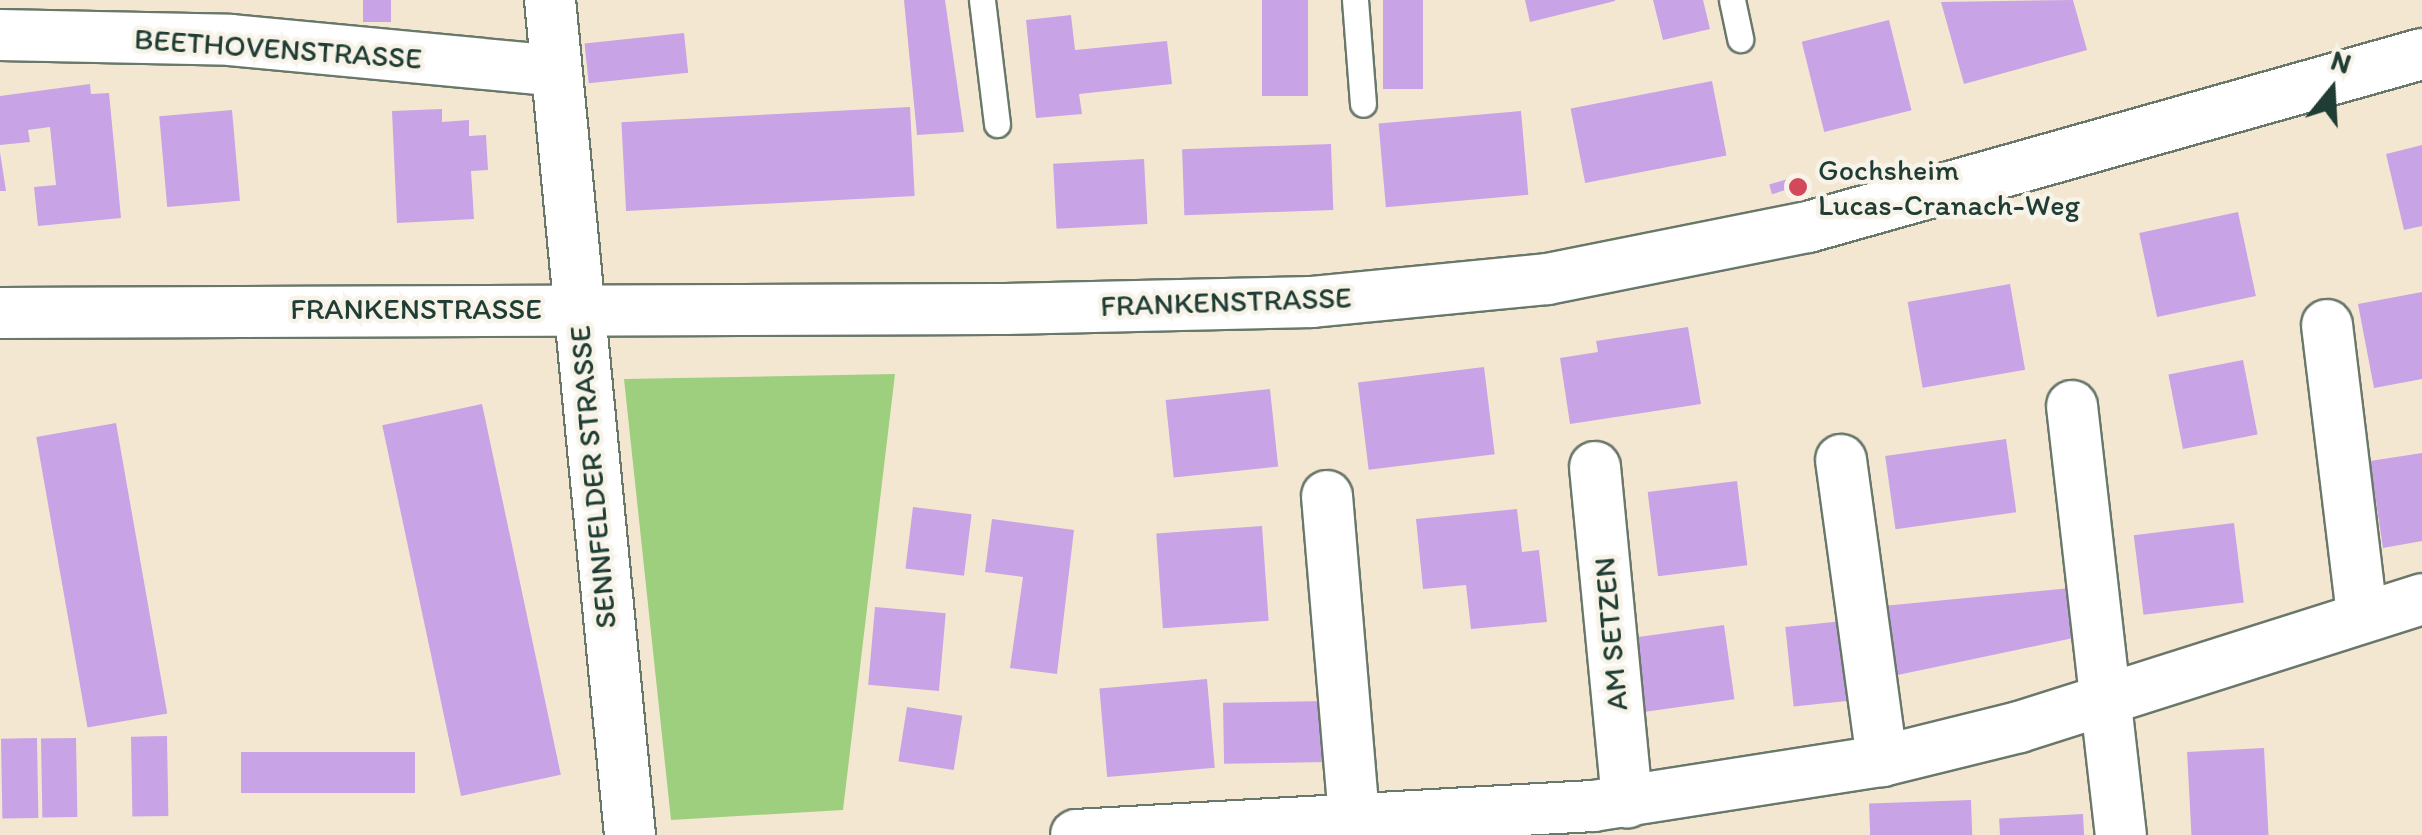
<!DOCTYPE html>
<style>
body{margin:0}
#map{position:relative;width:2422px;height:835px;overflow:hidden;background:#f4e7d1;font-family:Itim,sans-serif}
div>[style]{position:absolute}
[style*='--x']{left:calc(var(--x)*1px);top:calc(var(--y)*1px);width:calc(var(--w)*1px);rotate:calc(var(--a)*1deg)}
.green>*{inset:0;background:#9ecf7e}
.building>*{inset:0;background:#c8a3e6;transform-origin:0 0}
.roads{filter:drop-shadow(2px 0 #6a786b) drop-shadow(-2px 0 #6a786b) drop-shadow(0 2px #6a786b) drop-shadow(0 -2px #6a786b)}
.service>*{height:25px;margin:-12.5px;padding:0 12.5px;transform-origin:12.5px;border-radius:12.5px;background:#fff}
.minor>*{height:50px;margin:-25px;padding:0 25px;transform-origin:25px;border-radius:25px;background:#fff}
.dots>*{width:28px;height:28px;translate:-50% -50%;box-sizing:border-box;border:5px solid #f7f3e8;border-radius:50%}
span{translate:-50% -50%;white-space:nowrap;text-align:center;line-height:1.15;-webkit-text-stroke:9px #f7f3e8;paint-order:stroke}
.street-label{font-size:30px;color:#1f3d34}
.poi-label{font-size:30px;color:#1f3d34}
.left{translate:0 -50%;text-align:left}
.north{position:absolute;left:2282px;top:40px;width:100px;height:100px;-webkit-text-stroke:8px #f7f3e8;paint-order:stroke;rotate:18deg;font-size:28px;font-weight:700;line-height:40px;text-align:center;color:#1f3d34}
.north::after{content:'';display:block;margin:auto;width:35px;height:45px;background:#1f3d34;clip-path:polygon(50% 0,100% 100%,50% 72%,0 100%)}
</style>
<div id="map">
<div class="green">
<div style="clip-path:polygon(895px 374px,843px 810px,671px 820px,624px 379px)"></div>
</div>
<div class="building">
<div style="left:363px;top:0;width:28px;height:22px"></div>
<div style="clip-path:polygon(904px 0,945px 0,964px 132px,917px 135px)"></div>
<div style="left:1262px;top:0;width:46px;height:96px"></div>
<div style="left:1383px;top:0;width:40px;height:89px"></div>
<div style="clip-path:polygon(1525px 0,1615px 0,1615px 1px,1530px 22px)"></div>
<div style="clip-path:polygon(1653px 0,1703px 0,1710px 29px,1663px 40px)"></div>
<div style="clip-path:polygon(2073px 0,2087px 50px,1964px 84px,1941px 2px)"></div>
<div style="clip-path:polygon(1071px 15px,1075px 50px,1167px 41px,1172px 84px,1079px 94px,1082px 114px,1036px 118px,1026px 20px)"></div>
<div style="left:1889px;top:20px;width:93px;height:90px;rotate:76deg"></div>
<div style="left:684px;top:33px;width:40px;height:100px;rotate:84deg"></div>
<div style="left:1712px;top:81px;width:76px;height:144px;rotate:79deg"></div>
<div style="clip-path:polygon(90px 84px,91px 94px,109px 93px,121px 218px,38px 226px,34px 187px,56px 185px,50px 127px,28px 130px,30px 142px,0 145px,0 96px)"></div>
<div style="left:910px;top:107px;width:89px;height:289px;rotate:87deg"></div>
<div style="clip-path:polygon(442px 109px,442px 122px,469px 120px,469px 136px,486px 135px,488px 170px,471px 171px,474px 219px,397px 223px,392px 111px)"></div>
<div style="left:232px;top:110px;width:91px;height:73px;rotate:85deg"></div>
<div style="left:1521px;top:111px;width:84px;height:143px;rotate:85deg"></div>
<div style="left:1331px;top:144px;width:66px;height:149px;rotate:88deg"></div>
<div style="clip-path:polygon(2422px 145px,2422px 226px,2404px 230px,2386px 154px)"></div>
<div style="clip-path:polygon(0 152px,6px 191px,0 191px)"></div>
<div style="left:1144px;top:159px;width:65px;height:91px;rotate:87deg"></div>
<div style="left:1794px;top:177px;width:10px;height:26px;rotate:73deg"></div>
<div style="left:2238px;top:212px;width:86px;height:101px;rotate:78deg"></div>
<div style="left:2010px;top:284px;width:87px;height:104px;rotate:80deg"></div>
<div style="clip-path:polygon(2422px 292px,2422px 379px,2374px 388px,2358px 304px)"></div>
<div style="clip-path:polygon(1688px 327px,1701px 404px,1570px 424px,1560px 358px,1598px 352px,1596px 341px)"></div>
<div style="left:2243px;top:360px;width:76px;height:76px;rotate:79deg"></div>
<div style="left:1484px;top:367px;width:88px;height:127px;rotate:83deg"></div>
<div style="left:1270px;top:389px;width:78px;height:105px;rotate:84deg"></div>
<div style="left:482px;top:404px;width:379px;height:102px;rotate:78deg"></div>
<div style="left:116px;top:423px;width:295px;height:81px;rotate:80deg"></div>
<div style="left:2006px;top:439px;width:74px;height:122px;rotate:82deg"></div>
<div style="clip-path:polygon(2422px 453px,2422px 541px,2383px 548px,2370px 461px)"></div>
<div style="left:1737px;top:481px;width:85px;height:90px;rotate:83deg"></div>
<div style="left:913px;top:507px;width:59px;height:62px;rotate:7deg"></div>
<div style="clip-path:polygon(1517px 509px,1522px 552px,1539px 550px,1547px 622px,1471px 629px,1466px 585px,1423px 589px,1416px 519px)"></div>
<div style="clip-path:polygon(992px 519px,1074px 530px,1057px 674px,1010px 668px,1023px 577px,985px 572px)"></div>
<div style="left:2234px;top:523px;width:80px;height:101px;rotate:83deg"></div>
<div style="left:1262px;top:526px;width:95px;height:106px;rotate:86deg"></div>
<div style="clip-path:polygon(2071px 588px,2078px 637px,1893px 676px,1883px 606px)"></div>
<div style="left:875px;top:607px;width:71px;height:78px;rotate:5deg"></div>
<div style="left:1843px;top:621px;width:80px;height:58px;rotate:84deg"></div>
<div style="left:1724px;top:625px;width:75px;height:90px;rotate:82deg"></div>
<div style="left:1207px;top:679px;width:89px;height:108px;rotate:85deg"></div>
<div style="left:1327px;top:701px;width:61px;height:104px;rotate:89deg"></div>
<div style="left:907px;top:707px;width:56px;height:55px;rotate:9deg"></div>
<div style="left:167px;top:736px;width:80px;height:36px;rotate:89deg"></div>
<div style="left:37px;top:738px;width:80px;height:36px;rotate:89deg"></div>
<div style="left:76px;top:738px;width:79px;height:35px;rotate:89deg"></div>
<div style="left:2264px;top:748px;width:87px;height:77px;rotate:87deg"></div>
<div style="left:415px;top:752px;width:41px;height:174px;rotate:90deg"></div>
<div style="left:1971px;top:800px;width:35px;height:102px;rotate:88deg"></div>
<div style="left:2083px;top:814px;width:21px;height:84px;rotate:87deg"></div>
</div>
<div class="roads">
<div class="service">
<div style="--x:982;--y:0;--w:125;--a:83.1"></div>
<div style="--x:1355;--y:0;--w:104;--a:85.6"></div>
<div style="--x:1732;--y:0;--w:40;--a:78"></div>
</div>
<div class="minor">
<div style="--x:550;--y:0;--w:839;--a:84.53"></div>
<div style="--x:0;--y:35;--w:230;--a:1.2"></div>
<div style="--x:230;--y:40;--w:326;--a:5.4"></div>
<div style="--x:0;--y:313;--w:1005;--a:-0.23"></div>
<div style="--x:1005;--y:309;--w:307;--a:-1.3"></div>
<div style="--x:1312;--y:302;--w:236;--a:-5.6"></div>
<div style="--x:1547;--y:279;--w:266;--a:-11.3"></div>
<div style="--x:1808;--y:227;--w:638;--a:-15.74"></div>
<div style="--x:2327;--y:325;--w:292;--a:83.1"></div>
<div style="--x:2072;--y:406;--w:432;--a:83.5"></div>
<div style="--x:1841;--y:460;--w:304;--a:82.2"></div>
<div style="--x:1595;--y:467;--w:337;--a:84.5"></div>
<div style="--x:1327;--y:496;--w:325;--a:85.2"></div>
<div style="--x:1076;--y:835;--w:518;--a:-3.21"></div>
<div style="--x:1593;--y:806;--w:292;--a:-8.9"></div>
<div style="--x:1882;--y:761;--w:141;--a:-13.9"></div>
<div style="--x:2019;--y:727;--w:423;--a:-17.6"></div>
</div>
</div>
<div class="dots">
<div style="left:1798px;top:187px;background:#d1495b"></div>
</div>
<div class="street-label">
<span style="left:278px;top:49px;rotate:4deg">BEETHOVENSTRASSE</span>
<span style="left:1226px;top:302px;rotate:-2deg">FRANKENSTRASSE</span>
<span style="left:416px;top:309px">FRANKENSTRASSE</span>
<span style="left:593px;top:477px;rotate:-95deg">SENNFELDER STRASSE</span>
<span style="left:1611px;top:634px;rotate:-95deg">AM SETZEN</span>
</div>
<div class="poi-label">
<span class="left" style="left:1818px;top:187px">Gochsheim<br>Lucas-Cranach-Weg</span>
</div>
<div class="north">N</div>
</div>
